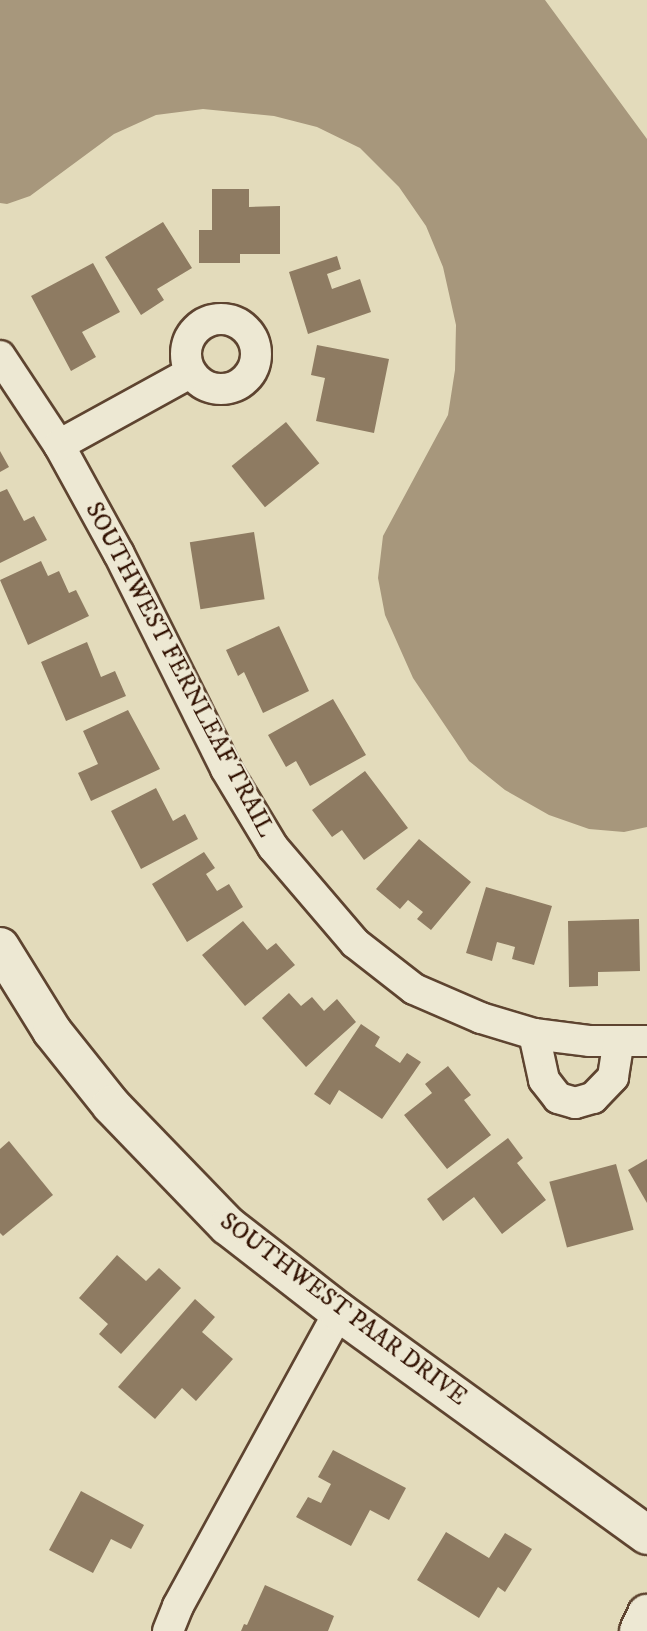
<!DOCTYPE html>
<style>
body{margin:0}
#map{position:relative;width:647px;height:1631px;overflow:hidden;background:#e3dbbb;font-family:"IM FELL DW Pica",serif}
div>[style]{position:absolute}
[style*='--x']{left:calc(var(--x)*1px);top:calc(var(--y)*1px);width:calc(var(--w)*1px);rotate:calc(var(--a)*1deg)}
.water>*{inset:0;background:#a7977c}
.building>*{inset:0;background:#8e7b62;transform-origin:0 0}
.roads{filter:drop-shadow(2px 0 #5e4430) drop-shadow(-2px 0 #5e4430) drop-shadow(0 2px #5e4430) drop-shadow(0 -2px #5e4430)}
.street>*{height:30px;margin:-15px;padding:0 15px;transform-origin:15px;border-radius:15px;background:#ede8d3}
.street>.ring{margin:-15px;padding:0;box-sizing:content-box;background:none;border:30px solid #ede8d3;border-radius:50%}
.secondary>*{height:38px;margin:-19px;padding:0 19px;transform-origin:19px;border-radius:19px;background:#ede8d3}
span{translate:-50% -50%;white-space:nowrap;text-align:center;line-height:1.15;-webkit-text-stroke:5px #ede8d3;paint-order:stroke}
.street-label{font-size:24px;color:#321202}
</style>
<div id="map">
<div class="water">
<div style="clip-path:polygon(0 0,545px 0,647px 139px,647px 827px,624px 832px,589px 829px,549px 815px,505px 790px,469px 761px,413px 678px,385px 615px,378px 578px,383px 536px,448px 415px,455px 370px,456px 325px,443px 267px,426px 226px,399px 187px,360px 148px,317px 127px,274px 116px,203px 109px,156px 115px,114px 134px,30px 196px,7px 204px,0 203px)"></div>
</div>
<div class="building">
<div style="clip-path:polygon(212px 189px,249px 189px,249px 207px,280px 206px,280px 254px,240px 254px,240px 263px,199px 263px,199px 230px,212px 230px)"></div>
<div style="clip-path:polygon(163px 222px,192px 268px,157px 289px,164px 300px,141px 315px,105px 257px)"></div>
<div style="clip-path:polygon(337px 256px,341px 269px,327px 274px,332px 289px,360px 279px,371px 312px,308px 334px,289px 272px)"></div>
<div style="clip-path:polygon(93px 263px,120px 312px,82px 332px,96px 357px,71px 371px,31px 296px)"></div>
<div style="clip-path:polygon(317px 345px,389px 359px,374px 433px,316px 421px,325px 378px,311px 375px)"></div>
<div style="left:286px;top:422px;width:53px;height:70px;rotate:51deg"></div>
<div style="clip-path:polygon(0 451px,9px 467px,0 472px)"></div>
<div style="clip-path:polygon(7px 489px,24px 521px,34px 516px,47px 540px,0 563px,0 492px)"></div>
<div style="left:254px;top:532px;width:68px;height:65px;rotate:81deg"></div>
<div style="clip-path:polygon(41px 561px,48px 576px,59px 571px,69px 593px,76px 590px,89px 616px,28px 645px,0 580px)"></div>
<div style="clip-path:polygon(279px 626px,309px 691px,263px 713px,244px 672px,238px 676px,226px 650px)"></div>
<div style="clip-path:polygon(87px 642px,101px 677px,115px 671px,126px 696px,66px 721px,41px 662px)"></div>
<div style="clip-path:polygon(333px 699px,366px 755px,310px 786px,296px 761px,286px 767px,268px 735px)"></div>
<div style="clip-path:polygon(128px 710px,160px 769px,91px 801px,78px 773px,98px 764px,83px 731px)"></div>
<div style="clip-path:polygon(365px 771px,408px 828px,364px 860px,342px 830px,332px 837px,312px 810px)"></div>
<div style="clip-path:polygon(156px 788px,173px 821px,185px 814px,198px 839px,141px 869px,111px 811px)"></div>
<div style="clip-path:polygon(419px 839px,471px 882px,431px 930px,417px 919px,423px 912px,408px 900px,400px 909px,376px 889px)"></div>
<div style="clip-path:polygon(204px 852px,215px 868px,206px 874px,217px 891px,229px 884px,243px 907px,187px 942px,152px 884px)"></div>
<div style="clip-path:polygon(486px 887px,552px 906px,534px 965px,512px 959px,515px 947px,497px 942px,492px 961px,466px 953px)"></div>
<div style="clip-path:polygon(639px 919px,640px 971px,598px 972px,598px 986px,569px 987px,568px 921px)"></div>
<div style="clip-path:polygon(243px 921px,267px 950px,276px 943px,295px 965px,245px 1006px,202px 955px)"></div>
<div style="clip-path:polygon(289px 993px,301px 1006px,312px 997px,324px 1011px,337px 999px,356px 1022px,306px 1067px,262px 1018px)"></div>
<div style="clip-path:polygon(361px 1024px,380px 1037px,375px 1046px,400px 1063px,407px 1053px,421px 1062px,382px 1119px,339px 1090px,330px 1105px,314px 1094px)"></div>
<div style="clip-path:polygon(448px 1066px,471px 1095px,464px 1100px,491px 1135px,447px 1169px,404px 1115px,432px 1093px,425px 1084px)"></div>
<div style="clip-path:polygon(508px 1138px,523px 1158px,517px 1163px,546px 1200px,502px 1234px,474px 1197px,443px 1221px,427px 1199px)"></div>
<div style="clip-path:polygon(9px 1141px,53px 1195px,3px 1236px,0 1233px,0 1149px)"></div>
<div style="clip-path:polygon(647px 1159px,647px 1203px,628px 1170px)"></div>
<div style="left:616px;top:1164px;width:68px;height:69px;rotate:75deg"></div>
<div style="clip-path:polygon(117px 1255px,146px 1281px,159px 1268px,181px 1288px,121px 1354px,99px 1334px,108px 1324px,79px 1298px)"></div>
<div style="clip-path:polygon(195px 1299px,215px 1317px,202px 1332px,233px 1359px,196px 1401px,182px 1388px,155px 1419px,118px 1387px)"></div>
<div style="clip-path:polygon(333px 1450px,406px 1488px,389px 1520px,370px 1510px,351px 1546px,296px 1517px,308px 1497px,321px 1503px,331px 1484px,318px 1477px)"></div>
<div style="clip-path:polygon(81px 1491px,144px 1525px,131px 1549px,111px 1539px,93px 1573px,49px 1550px)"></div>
<div style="clip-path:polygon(446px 1532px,489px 1558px,505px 1533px,532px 1549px,505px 1592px,498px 1587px,479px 1618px,417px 1580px)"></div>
<div style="clip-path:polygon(265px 1585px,334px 1616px,328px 1631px,241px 1631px,244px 1624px,247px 1625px)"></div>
</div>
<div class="roads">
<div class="street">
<div class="ring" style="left:186px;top:319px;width:40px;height:40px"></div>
<div style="--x:0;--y:356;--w:107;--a:56.5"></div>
<div style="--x:59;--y:445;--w:124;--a:61.2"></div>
<div style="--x:119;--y:554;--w:240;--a:63.5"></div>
<div style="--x:226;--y:769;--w:91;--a:58.9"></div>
<div style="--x:273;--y:847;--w:126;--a:49.5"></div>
<div style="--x:355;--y:943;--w:75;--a:37.9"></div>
<div style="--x:414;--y:989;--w:73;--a:23.4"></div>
<div style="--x:481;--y:1018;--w:55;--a:16.8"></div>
<div style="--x:534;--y:1034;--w:55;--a:7.3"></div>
<div style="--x:589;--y:1041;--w:58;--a:0"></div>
<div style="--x:59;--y:445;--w:149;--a:-28.8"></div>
<div style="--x:534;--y:1034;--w:47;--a:77.7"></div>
<div style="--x:544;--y:1080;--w:23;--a:52"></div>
<div style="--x:558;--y:1098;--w:18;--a:16"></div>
<div style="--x:575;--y:1103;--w:19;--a:-16"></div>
<div style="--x:593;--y:1098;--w:29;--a:-46"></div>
<div style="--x:613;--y:1077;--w:36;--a:-81"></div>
<div style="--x:168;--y:1631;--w:27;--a:-68"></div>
<div style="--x:178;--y:1606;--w:335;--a:-61.3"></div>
</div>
<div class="secondary">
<div style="--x:0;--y:947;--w:99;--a:58.2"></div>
<div style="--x:52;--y:1031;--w:95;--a:51.4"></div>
<div style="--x:111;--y:1105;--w:168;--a:46"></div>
<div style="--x:228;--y:1226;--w:140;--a:37.8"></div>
<div style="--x:339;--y:1312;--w:380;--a:35.9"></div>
<div style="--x:639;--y:1631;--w:19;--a:-65"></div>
</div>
</div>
<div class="street-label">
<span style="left:179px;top:670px;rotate:62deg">SOUTHWEST FERNLEAF TRAIL</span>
<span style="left:343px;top:1310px;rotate:37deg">SOUTHWEST PAAR DRIVE</span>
</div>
</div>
